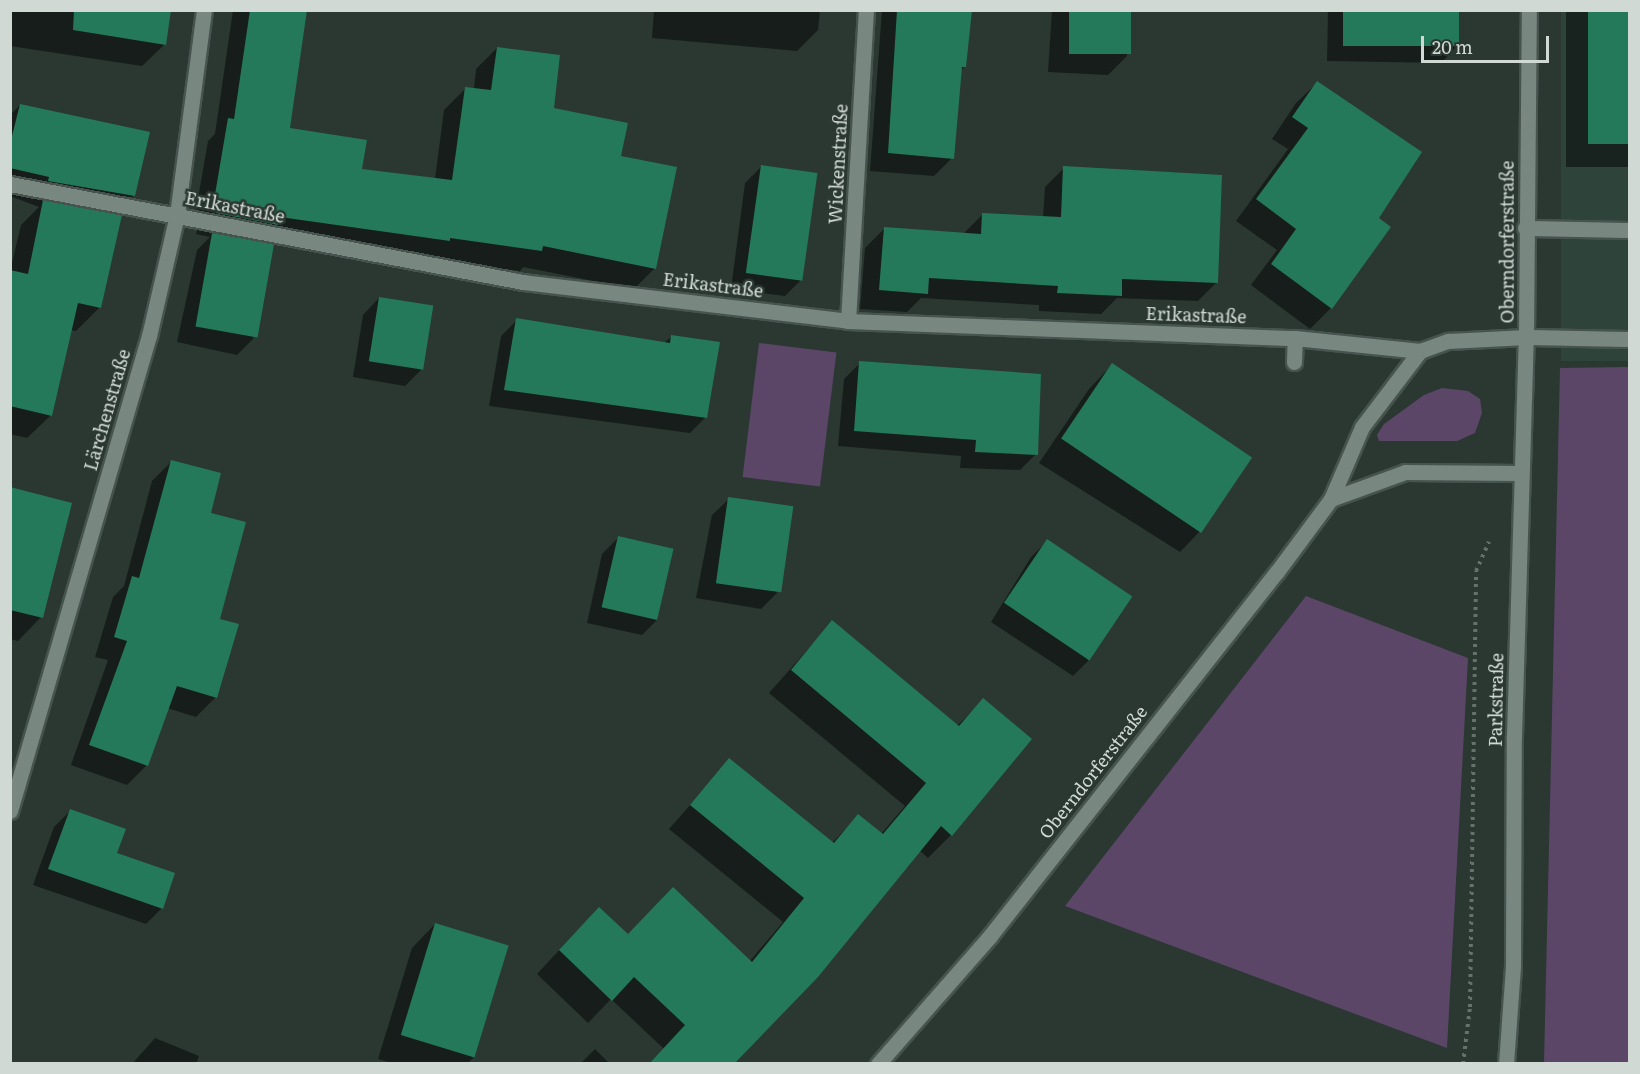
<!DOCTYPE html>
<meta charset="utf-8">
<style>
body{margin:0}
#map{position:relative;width:1640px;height:1074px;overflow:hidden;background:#2a3831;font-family:Literata,serif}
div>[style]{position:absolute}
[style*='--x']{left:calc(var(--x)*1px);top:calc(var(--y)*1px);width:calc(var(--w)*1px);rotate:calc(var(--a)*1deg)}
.built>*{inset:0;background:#2e433a;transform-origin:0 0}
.green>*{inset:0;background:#5b4668;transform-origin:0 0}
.shadow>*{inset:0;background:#0007;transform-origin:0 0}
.building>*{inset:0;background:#24795b;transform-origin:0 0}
.path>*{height:4px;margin-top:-2px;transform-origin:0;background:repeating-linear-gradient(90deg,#65716b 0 3px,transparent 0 7.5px)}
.roads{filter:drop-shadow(2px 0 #47534e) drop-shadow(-2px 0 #47534e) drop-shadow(0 2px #47534e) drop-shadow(0 -2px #47534e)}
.service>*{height:15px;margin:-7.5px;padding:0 7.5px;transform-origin:7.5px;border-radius:7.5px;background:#788881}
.minor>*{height:15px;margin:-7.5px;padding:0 7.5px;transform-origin:7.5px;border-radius:7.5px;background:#788881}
.tertiary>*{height:15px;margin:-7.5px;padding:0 7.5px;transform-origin:7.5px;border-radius:7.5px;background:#788881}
.secondary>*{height:15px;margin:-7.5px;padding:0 7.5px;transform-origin:7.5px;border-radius:7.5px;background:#788881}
span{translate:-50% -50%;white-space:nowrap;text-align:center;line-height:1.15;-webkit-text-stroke:5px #2a3831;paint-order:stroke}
.street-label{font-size:18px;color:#d1d9d5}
.frame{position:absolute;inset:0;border:12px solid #d1d9d5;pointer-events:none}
.scale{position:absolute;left:1421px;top:36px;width:128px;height:27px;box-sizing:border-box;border:3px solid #d1d9d5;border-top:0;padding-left:8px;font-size:18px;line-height:21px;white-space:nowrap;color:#d1d9d5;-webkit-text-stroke:4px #2a3831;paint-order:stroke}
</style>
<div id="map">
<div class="built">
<div style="left:1561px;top:11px;width:68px;height:350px"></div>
</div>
<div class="green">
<div style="left:759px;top:343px;width:78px;height:135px;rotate:7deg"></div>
<div style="clip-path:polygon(1629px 367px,1629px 1063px,1544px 1063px,1560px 368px)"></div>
<div style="clip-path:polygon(1442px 388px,1468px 391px,1480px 399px,1482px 413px,1475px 433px,1457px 441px,1379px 441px,1377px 435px,1384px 424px,1424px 395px)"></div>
<div style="clip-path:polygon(1306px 596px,1468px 658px,1447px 1048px,1065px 906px)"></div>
</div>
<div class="shadow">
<div style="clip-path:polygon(10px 10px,170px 10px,165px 44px,142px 66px,10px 46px)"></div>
<div style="clip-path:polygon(233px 10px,305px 10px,288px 129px,361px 170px,435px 179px,444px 110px,466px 88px,474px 89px,476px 69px,497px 48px,552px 110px,620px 157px,655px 268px,634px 289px,523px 267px,520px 271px,263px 238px,259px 243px,253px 339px,237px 355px,177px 342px,197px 250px,210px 237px,196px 234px,198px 228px,193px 227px,208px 141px,215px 134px)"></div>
<div style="clip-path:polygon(654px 10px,820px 10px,818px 30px,797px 51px,652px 38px)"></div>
<div style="clip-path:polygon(882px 10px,971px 10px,965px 66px,960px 72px,952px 158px,934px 176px,870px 171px)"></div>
<div style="clip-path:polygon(1052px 10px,1129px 10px,1127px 56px,1108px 75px,1048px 72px)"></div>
<div style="clip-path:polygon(1328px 10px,1458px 10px,1457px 46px,1441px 63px,1327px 61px)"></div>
<div style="left:1566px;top:10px;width:64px;height:157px"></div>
<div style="clip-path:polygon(1317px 83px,1377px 218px,1331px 308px,1310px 329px,1251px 285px,1277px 250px,1236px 221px,1288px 149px,1272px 139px,1296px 103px)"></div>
<div style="clip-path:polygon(20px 105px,134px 195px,114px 215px,99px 308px,76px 331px,70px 330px,51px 415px,27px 438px,10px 434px,10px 271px,21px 225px,39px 207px,10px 196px,10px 115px)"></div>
<div style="clip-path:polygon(761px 167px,801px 280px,785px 296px,731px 289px,745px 183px)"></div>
<div style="clip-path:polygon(1064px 168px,1217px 282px,1198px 301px,1117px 298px,1101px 314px,1039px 311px,1039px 305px,921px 298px,907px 312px,860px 309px,865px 248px,884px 229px,963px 234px,983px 214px,1043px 218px,1045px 187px)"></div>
<div style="clip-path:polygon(379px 298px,421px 370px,405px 386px,353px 377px,363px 315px)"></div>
<div style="clip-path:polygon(517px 320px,664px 343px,672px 336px,706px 417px,690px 433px,489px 406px,501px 336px)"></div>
<div style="clip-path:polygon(860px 363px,1036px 454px,1020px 470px,960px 468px,961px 456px,838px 446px,844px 379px)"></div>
<div style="clip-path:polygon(1112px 365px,1251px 457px,1203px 528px,1180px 552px,1039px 463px,1089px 389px)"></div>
<div style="clip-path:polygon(172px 461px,209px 514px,218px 620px,216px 697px,196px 717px,167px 708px,147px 765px,127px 785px,71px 765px,108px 660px,95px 657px,113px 597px,124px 586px,152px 481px)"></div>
<div style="clip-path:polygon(10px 489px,41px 617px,18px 641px,10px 639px)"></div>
<div style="clip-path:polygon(729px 499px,777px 593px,761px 609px,696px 598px,712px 515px)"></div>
<div style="clip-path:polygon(618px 538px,658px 619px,642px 635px,587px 623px,602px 554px)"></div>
<div style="clip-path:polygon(1047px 541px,1089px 660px,1073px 676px,991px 622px,1031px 557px)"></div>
<div style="clip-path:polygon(832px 622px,957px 726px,983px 700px,951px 835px,928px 858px,919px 850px,664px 1049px,611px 999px,588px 1023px,537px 974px,576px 932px,627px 936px,749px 962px,783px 922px,669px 829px,730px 760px,832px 843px,858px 816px,881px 834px,905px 806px,769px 693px)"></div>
<div style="clip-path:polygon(70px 811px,162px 908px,146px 924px,33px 885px,54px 827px)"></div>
<div style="clip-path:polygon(435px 924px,474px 1057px,467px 1064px,395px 1064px,378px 1059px,412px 948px)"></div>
<div style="clip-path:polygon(155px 1038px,199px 1056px,196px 1064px,132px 1064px)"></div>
<div style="clip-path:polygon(595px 1049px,610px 1064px,580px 1064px)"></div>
</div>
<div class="building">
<div style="clip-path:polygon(74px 10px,171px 10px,166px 45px,73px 30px)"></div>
<div style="clip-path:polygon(250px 10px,307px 10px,290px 128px,367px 140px,362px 169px,452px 180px,465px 87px,491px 90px,497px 47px,560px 55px,554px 108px,628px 123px,621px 156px,677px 167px,656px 269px,543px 246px,542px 251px,450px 238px,450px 241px,280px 217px,278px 225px,216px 213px,218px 207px,213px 206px,228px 118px,234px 119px)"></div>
<div style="clip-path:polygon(897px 10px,972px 10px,966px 67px,962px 67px,954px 159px,888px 153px)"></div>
<div style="left:1069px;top:10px;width:62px;height:44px"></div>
<div style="left:1343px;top:10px;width:116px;height:36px"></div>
<div style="left:1588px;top:10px;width:41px;height:134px"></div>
<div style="clip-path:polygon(1317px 81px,1422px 152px,1379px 218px,1391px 227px,1332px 309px,1271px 264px,1296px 229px,1256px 199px,1308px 128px,1292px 117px)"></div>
<div style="clip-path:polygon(20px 104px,150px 132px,135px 196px,48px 181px,49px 177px,10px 168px,10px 144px)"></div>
<div style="left:761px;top:165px;width:57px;height:109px;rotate:8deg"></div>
<div style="clip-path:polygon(1063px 166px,1222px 175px,1218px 283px,1122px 279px,1122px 296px,1057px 293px,1058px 286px,929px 278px,928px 294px,879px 290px,884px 227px,981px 234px,982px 213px,1061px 217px)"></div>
<div style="clip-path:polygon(43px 200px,122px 215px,101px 308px,78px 303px,52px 416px,10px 406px,10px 270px,28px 274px)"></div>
<div style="left:212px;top:233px;width:63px;height:95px;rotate:10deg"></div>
<div style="left:379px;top:297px;width:55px;height:65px;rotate:9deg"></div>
<div style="clip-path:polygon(516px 318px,670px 343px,671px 335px,720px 342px,707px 418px,504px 390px)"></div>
<div style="clip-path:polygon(859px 361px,1041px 374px,1038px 455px,975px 452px,976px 440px,854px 431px)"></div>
<div style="left:1112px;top:363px;width:169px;height:91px;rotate:34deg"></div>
<div style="clip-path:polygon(171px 460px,221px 473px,211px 513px,246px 522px,220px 619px,239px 624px,217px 698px,177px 686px,148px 766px,89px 745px,127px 641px,114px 637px,132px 576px,139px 578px)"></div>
<div style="clip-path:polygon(10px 487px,72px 503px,43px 618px,10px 610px)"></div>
<div style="left:728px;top:497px;width:66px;height:87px;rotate:8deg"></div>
<div style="left:618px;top:536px;width:57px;height:73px;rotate:13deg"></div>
<div style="left:1047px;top:539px;width:103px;height:77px;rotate:34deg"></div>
<div style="clip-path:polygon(832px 620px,959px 726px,983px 698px,1032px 739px,952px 836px,941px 826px,818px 977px,734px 1064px,649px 1064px,685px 1025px,634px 977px,612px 1001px,559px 950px,599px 907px,628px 934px,673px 887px,752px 962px,804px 898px,690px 805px,729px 758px,834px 843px,858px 814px,883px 834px,926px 783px,791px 670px)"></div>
<div style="clip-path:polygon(70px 809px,126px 829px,117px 853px,175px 873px,163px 909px,48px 869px)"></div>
<div style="left:435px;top:923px;width:77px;height:117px;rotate:17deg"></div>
</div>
<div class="path">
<div style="--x:1463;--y:1064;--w:57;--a:-83"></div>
<div style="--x:1470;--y:1007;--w:436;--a:-89.2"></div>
<div style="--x:1476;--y:571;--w:32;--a:-66"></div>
</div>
<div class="roads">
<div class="service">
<div style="--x:1525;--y:228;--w:105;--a:1.1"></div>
<div style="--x:1526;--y:337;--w:104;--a:1.1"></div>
<div style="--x:1294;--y:362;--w:24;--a:-88"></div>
</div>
<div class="minor">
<div style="--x:10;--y:184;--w:522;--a:10.82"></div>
<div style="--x:523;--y:282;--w:327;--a:6.8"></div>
<div style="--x:848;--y:321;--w:447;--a:2.2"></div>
<div style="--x:1295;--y:338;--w:126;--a:5.9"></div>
<div style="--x:848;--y:321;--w:312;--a:-86.7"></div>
<div style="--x:10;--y:811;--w:495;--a:-73.7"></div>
<div style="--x:149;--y:336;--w:124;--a:-77"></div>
<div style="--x:177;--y:215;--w:207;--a:-82.5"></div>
</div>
<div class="tertiary">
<div style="--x:1331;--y:499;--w:79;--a:-20"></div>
<div style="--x:1405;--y:472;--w:115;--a:0.5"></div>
<div style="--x:878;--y:1064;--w:170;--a:-48.8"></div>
<div style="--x:990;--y:936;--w:462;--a:-51.8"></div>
<div style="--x:1276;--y:573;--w:92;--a:-53.4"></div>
<div style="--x:1331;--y:499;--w:78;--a:-66.7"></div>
<div style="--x:1362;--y:427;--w:96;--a:-52.7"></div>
<div style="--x:1420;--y:351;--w:30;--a:-20"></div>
<div style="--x:1448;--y:341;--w:78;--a:-2.9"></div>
</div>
<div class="secondary">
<div style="--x:1506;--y:1064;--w:98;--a:-85.9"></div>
<div style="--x:1513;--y:966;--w:230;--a:-89.8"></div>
<div style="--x:1514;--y:736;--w:399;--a:-88.3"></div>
<div style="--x:1526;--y:337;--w:327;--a:-89.5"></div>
</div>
</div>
<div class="street-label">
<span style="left:838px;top:164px;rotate:-87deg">Wickenstraße</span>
<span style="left:235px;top:207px;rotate:11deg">Erikastraße</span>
<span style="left:1507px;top:242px;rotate:-90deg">Oberndorferstraße</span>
<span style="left:713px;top:285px;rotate:7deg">Erikastraße</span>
<span style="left:1196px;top:315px;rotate:2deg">Erikastraße</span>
<span style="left:107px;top:410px;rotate:-74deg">Lärchenstraße</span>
<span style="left:1496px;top:700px;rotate:-89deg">Parkstraße</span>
<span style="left:1093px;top:772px;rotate:-52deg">Oberndorferstraße</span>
</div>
<div class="frame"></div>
<div class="scale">20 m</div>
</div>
